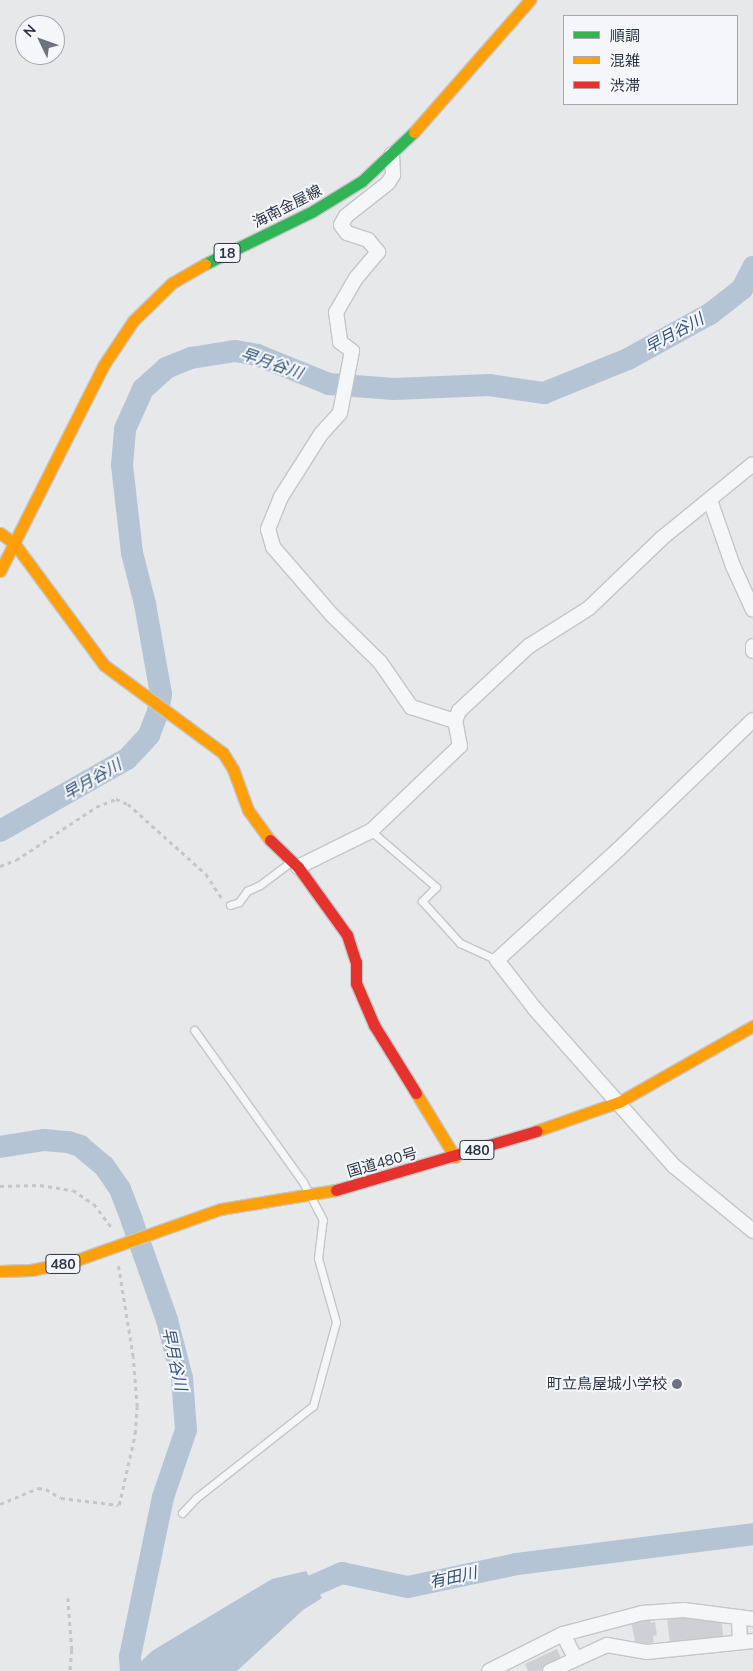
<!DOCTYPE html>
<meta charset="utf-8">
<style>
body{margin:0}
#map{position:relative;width:753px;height:1671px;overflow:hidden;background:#e6e8ea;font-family:Mulish,"Noto Sans JP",sans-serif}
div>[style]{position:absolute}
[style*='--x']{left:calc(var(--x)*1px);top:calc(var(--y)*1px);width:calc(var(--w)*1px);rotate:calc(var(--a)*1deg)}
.water>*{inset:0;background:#b4c4d5}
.river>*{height:22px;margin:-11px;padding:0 11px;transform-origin:11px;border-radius:11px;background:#b4c4d5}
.building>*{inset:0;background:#ced0d3}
.path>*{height:2.5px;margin-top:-1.25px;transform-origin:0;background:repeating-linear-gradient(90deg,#c5c6ca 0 4px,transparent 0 8px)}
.roads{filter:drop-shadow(1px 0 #c4c6c8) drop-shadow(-1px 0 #c4c6c8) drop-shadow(0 1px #c4c6c8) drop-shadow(0 -1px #c4c6c8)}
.lane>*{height:7px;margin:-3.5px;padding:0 3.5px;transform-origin:3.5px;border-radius:3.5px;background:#f5f6f7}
.street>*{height:14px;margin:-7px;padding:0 7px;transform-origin:7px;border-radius:7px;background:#f5f6f7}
.fast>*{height:11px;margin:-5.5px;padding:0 5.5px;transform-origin:5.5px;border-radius:5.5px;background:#30b455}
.slow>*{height:11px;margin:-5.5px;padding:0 5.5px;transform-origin:5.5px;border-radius:5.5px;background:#ff9f0a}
.jam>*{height:11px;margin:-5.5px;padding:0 5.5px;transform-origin:5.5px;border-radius:5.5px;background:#e5322d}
.dots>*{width:14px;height:14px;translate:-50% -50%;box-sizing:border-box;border:2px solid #f4f6f9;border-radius:50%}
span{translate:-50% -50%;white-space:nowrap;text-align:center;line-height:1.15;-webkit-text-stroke:4px #f4f6f9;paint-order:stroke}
.shield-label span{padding:1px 4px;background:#f4f6f9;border:1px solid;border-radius:4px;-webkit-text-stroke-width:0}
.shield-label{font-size:14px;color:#2b3445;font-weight:700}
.street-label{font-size:15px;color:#2b3445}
.poi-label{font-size:15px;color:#2b3445}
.right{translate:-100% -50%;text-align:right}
.water-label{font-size:16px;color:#34527a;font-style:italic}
.legend{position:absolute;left:563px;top:15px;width:175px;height:90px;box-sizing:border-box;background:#f4f6f9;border:1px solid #a4a8b1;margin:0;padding:6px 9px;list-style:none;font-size:15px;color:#2b3445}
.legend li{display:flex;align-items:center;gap:10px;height:25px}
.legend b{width:25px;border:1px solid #a4a8b1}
.north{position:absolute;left:15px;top:15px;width:50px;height:50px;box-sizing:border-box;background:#f4f6f9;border:1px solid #a4a8b1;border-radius:50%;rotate:312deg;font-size:14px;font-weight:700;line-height:20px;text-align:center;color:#2b3445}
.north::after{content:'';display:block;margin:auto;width:18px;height:22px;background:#6c737f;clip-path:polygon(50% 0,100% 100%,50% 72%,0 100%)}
</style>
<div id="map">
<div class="water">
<div style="clip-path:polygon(306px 1571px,322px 1598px,303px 1610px,237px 1671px,131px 1671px,152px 1651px,272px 1579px)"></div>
</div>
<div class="river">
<div style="--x:0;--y:831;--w:146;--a:-29.6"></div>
<div style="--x:127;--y:759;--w:33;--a:-47"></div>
<div style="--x:149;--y:735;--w:26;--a:-69"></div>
<div style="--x:158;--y:711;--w:17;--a:-80"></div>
<div style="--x:161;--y:694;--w:91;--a:-100.1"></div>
<div style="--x:145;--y:604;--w:53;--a:-104.3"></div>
<div style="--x:132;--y:553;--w:89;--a:-96.5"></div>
<div style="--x:122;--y:465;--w:36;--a:-85"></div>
<div style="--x:125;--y:429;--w:44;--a:-65.8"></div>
<div style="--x:143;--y:389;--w:31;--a:-42"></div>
<div style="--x:166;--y:368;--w:27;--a:-22"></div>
<div style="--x:191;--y:358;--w:45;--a:-9"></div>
<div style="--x:235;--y:351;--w:22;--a:10"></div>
<div style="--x:257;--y:355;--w:78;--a:21.9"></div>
<div style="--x:329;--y:384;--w:65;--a:4.4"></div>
<div style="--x:394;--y:389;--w:95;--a:-2.4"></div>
<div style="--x:489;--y:385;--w:56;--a:8.3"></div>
<div style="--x:544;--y:393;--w:91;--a:-22"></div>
<div style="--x:628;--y:359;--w:94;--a:-28.8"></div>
<div style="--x:710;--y:314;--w:41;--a:-38"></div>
<div style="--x:742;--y:289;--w:25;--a:-63"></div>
<div style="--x:0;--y:1147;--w:45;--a:-9"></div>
<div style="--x:44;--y:1140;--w:24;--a:5"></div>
<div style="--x:68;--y:1142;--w:13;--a:18"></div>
<div style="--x:80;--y:1146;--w:31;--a:40"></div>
<div style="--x:104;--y:1166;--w:28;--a:55"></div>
<div style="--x:120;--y:1189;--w:34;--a:69"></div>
<div style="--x:132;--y:1221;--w:105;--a:70.5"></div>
<div style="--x:167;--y:1320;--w:60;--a:75.5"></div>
<div style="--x:182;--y:1378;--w:52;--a:85.6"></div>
<div style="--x:186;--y:1430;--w:71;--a:108.9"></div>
<div style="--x:163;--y:1497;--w:163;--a:101.7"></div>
<div style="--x:130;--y:1657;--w:14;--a:86"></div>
<div style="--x:287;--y:1597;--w:60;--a:-23.6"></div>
<div style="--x:342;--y:1573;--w:67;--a:12"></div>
<div style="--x:408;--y:1587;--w:111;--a:-11.9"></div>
<div style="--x:517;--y:1564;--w:238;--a:-7.2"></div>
</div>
<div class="building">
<div style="clip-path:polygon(677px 1617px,722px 1623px,723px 1636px,670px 1643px,667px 1618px)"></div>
<div style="clip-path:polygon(650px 1619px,651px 1623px,655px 1622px,657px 1635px,653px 1636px,654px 1642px,636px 1646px,631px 1622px)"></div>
<div style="clip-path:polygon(557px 1649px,562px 1660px,539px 1671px,528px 1671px,525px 1664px)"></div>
</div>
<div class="path">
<div style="--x:0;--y:866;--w:17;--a:-21"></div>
<div style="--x:16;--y:860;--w:96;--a:-33.5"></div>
<div style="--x:96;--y:807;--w:22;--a:-22"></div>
<div style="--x:116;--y:799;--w:13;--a:23"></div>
<div style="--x:128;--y:804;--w:105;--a:41.9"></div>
<div style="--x:206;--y:874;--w:31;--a:57"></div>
<div style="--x:0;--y:1186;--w:40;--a:-1.4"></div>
<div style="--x:40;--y:1185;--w:33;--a:9"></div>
<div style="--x:73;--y:1190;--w:25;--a:34"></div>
<div style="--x:94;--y:1204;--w:31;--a:53"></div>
<div style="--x:0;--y:1504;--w:41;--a:-22.8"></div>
<div style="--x:38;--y:1488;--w:8;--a:7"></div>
<div style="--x:46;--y:1489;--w:17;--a:31"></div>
<div style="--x:61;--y:1498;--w:58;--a:6.9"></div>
<div style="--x:119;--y:1505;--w:73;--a:-77.3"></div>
<div style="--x:135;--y:1434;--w:27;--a:-86"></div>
<div style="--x:137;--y:1407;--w:50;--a:-94.6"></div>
<div style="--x:133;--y:1357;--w:94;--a:-99.2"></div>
<div style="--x:68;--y:1598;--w:52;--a:85.6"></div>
<div style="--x:72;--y:1650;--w:21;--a:95"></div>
</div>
<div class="roads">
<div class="lane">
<div style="--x:371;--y:831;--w:86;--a:40.7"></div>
<div style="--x:436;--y:887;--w:20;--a:135"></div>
<div style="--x:422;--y:901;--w:57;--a:47.9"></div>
<div style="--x:460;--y:943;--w:41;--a:24.7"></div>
<div style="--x:230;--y:905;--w:9;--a:-18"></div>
<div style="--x:239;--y:902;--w:14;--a:-54"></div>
<div style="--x:247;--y:891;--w:14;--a:-25"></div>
<div style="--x:260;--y:885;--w:36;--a:-37"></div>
<div style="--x:182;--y:1513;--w:21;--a:-47"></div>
<div style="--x:196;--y:1498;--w:149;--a:-38.2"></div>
<div style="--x:313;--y:1406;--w:87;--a:-74.7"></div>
<div style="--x:336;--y:1322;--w:66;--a:-105.7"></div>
<div style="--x:318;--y:1258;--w:38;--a:-83"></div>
<div style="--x:323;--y:1220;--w:43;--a:-117.8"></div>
<div style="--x:303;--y:1182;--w:187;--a:-125.6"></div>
</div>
<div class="street">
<div style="--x:392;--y:154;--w:21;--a:87"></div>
<div style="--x:393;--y:175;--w:9;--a:122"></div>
<div style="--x:388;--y:183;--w:53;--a:141.8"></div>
<div style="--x:346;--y:216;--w:10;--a:119"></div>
<div style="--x:341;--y:225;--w:10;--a:53"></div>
<div style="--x:347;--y:233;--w:22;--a:18"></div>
<div style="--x:368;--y:240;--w:16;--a:50"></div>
<div style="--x:378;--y:252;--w:34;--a:130"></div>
<div style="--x:356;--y:278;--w:39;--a:120"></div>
<div style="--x:336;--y:312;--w:30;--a:82"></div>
<div style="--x:340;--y:342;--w:15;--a:37"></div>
<div style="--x:352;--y:351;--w:63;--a:101"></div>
<div style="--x:340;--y:413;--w:28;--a:132"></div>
<div style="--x:321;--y:434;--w:75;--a:122.4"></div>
<div style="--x:281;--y:497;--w:35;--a:112"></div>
<div style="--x:268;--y:529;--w:19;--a:74"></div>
<div style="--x:273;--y:547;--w:90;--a:49.1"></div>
<div style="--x:332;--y:615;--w:67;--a:44.4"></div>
<div style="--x:380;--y:662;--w:55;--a:55.4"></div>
<div style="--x:411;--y:707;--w:46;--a:17.7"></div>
<div style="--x:710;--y:500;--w:70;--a:70.8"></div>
<div style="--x:733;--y:566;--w:48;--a:65.6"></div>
<div style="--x:753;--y:646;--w:5;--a:90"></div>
<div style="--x:753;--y:720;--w:186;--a:136.1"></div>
<div style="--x:619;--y:849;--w:165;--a:137.7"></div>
<div style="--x:497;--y:960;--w:62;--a:52.2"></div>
<div style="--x:535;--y:1009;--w:210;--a:48.5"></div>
<div style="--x:674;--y:1166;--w:102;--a:39.4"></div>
<div style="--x:298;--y:867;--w:81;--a:-26.3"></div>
<div style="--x:371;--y:831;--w:123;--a:-43.7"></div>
<div style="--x:460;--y:746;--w:25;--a:-101"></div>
<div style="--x:455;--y:721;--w:11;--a:-68"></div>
<div style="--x:459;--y:711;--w:96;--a:-42.9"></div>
<div style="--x:529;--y:646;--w:71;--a:-32.3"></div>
<div style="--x:589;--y:608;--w:101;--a:-43.8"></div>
<div style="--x:662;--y:538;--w:117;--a:-39.1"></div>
<div style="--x:739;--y:1617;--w:25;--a:88"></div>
<div style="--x:563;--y:1634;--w:27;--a:63"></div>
<div style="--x:489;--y:1671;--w:83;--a:-26.6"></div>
<div style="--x:563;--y:1634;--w:82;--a:-14.9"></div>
<div style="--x:642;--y:1613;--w:42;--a:-4.1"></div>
<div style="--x:684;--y:1610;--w:70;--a:7.4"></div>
<div style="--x:550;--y:1671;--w:63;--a:-24.5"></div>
<div style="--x:607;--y:1645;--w:41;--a:9.9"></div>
<div style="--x:647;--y:1652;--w:107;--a:-5.9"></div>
</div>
<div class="fast">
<div style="--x:205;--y:264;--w:120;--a:-26.1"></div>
<div style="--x:313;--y:211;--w:57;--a:-31.5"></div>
<div style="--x:362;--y:181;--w:71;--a:-43.3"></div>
</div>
<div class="slow">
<div style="--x:414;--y:132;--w:176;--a:-48.7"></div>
<div style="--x:0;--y:533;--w:17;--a:36"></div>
<div style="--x:14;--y:543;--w:152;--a:53.6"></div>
<div style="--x:104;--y:665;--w:148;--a:36.5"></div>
<div style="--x:223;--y:753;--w:19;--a:58"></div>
<div style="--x:233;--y:769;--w:44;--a:69.9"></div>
<div style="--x:248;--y:810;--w:37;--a:54"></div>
<div style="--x:0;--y:571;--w:229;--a:-63.3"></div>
<div style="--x:103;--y:366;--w:54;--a:-56.3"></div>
<div style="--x:133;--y:321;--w:54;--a:-44.3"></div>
<div style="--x:172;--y:283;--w:38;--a:-30"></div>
<div style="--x:416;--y:1093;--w:75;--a:58.6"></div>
<div style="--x:536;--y:1131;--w:88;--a:-19.3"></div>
<div style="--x:619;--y:1102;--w:154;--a:-29.6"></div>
<div style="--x:0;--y:1271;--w:31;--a:-2"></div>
<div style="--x:31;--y:1270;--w:41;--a:-11.3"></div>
<div style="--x:71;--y:1262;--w:159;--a:-19.5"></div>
<div style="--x:221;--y:1209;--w:117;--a:-9.4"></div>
</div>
<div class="jam">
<div style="--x:270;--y:840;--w:39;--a:44"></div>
<div style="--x:298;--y:867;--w:84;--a:54.2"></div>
<div style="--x:347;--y:935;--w:28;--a:72"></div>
<div style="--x:356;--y:962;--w:21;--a:90"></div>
<div style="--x:356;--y:983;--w:46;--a:66.8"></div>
<div style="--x:374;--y:1025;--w:80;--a:58.3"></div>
<div style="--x:336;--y:1190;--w:209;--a:-16.4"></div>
</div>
</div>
<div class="dots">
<div style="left:677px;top:1384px;background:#6c737f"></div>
</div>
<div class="shield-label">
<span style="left:227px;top:253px">18</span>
<span style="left:477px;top:1150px">480</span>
<span style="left:63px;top:1264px">480</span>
</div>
<div class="street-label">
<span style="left:287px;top:206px;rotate:-27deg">海南金屋線</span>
<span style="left:382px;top:1162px;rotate:-16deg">国道480号</span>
</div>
<div class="poi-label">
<span class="right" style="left:667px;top:1384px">町立鳥屋城小学校</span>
</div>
<div class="water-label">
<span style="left:674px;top:333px;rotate:-29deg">早月谷川</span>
<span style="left:272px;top:363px;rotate:19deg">早月谷川</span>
<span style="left:92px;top:779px;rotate:-30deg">早月谷川</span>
<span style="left:175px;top:1359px;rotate:78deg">早月谷川</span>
<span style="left:453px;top:1577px;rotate:-12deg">有田川</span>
</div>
<ul class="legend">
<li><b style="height:6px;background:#30b455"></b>順調</li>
<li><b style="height:6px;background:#ff9f0a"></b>混雑</li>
<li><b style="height:6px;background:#e5322d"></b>渋滞</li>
</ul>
<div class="north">N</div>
</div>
